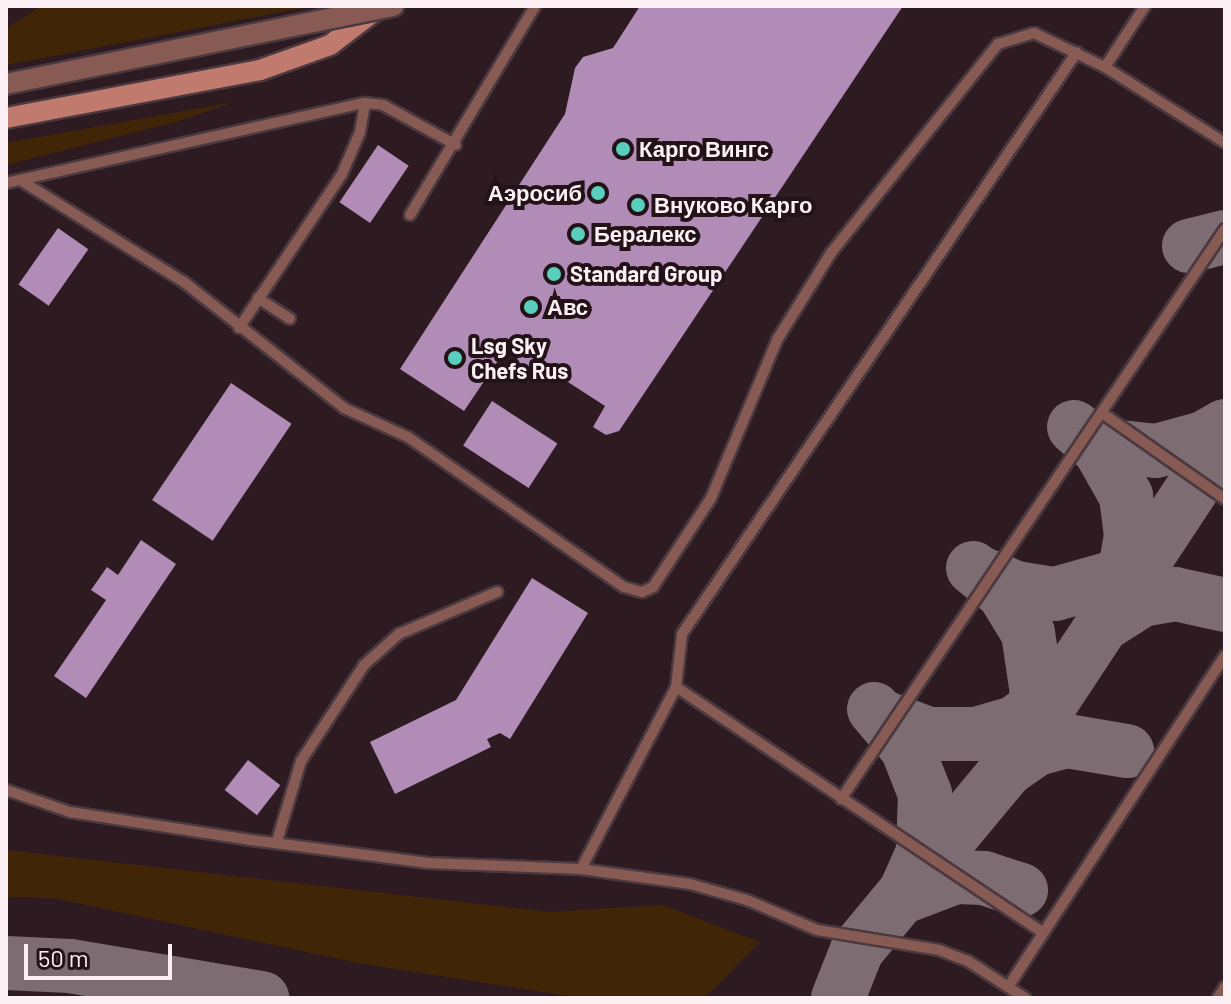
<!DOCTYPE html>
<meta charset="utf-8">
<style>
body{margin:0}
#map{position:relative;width:1231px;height:1004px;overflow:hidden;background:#2d1b21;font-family:Barlow,sans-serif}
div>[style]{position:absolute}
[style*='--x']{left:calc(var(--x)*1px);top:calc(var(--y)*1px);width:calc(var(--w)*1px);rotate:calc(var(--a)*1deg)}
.green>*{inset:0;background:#402506}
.taxiway>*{height:54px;margin:-27px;padding:0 27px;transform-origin:27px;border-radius:27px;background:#7d6d72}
.building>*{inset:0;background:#b08cb6;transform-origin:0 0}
.roads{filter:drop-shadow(2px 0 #4a393f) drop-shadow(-2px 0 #4a393f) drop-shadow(0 2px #4a393f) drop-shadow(0 -2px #4a393f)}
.service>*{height:10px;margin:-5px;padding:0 5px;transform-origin:5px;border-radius:5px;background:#875b53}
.secondary>*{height:20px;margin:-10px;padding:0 10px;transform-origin:10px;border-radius:10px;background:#c17b6e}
.bridges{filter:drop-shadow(2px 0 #4a393f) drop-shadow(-2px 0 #4a393f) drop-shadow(0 2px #4a393f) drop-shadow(0 -2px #4a393f)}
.tertiary-bridge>*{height:20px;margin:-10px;padding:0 10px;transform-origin:10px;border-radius:10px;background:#875b53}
.dots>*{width:22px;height:22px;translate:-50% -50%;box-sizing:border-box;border:4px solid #231218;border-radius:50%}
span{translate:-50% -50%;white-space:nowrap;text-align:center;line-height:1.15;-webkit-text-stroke:8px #231218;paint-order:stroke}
.poi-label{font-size:22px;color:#fdf0f4;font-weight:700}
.left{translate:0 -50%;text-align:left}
.right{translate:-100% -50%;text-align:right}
.frame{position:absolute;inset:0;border:8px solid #fdf0f4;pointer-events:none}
.scale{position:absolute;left:24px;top:944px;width:148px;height:36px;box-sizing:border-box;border:4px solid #fdf0f4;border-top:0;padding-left:10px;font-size:24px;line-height:28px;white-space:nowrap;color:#fdf0f4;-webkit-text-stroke:6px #231218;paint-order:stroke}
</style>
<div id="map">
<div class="green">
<div style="clip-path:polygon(41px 6px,313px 6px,6px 65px,6px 29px)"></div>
<div style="clip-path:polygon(234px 102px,179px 121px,6px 165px,6px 143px)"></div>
<div style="clip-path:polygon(6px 850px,549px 912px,662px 905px,760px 942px,705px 998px,581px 998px,358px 963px,54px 898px,6px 897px)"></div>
</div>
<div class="taxiway">
<div style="--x:1189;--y:246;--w:37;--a:-14"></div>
<div style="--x:1074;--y:427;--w:35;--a:41"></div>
<div style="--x:1100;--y:450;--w:53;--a:60.5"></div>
<div style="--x:1126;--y:496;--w:40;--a:82.9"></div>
<div style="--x:1131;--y:536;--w:51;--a:100.2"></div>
<div style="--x:1082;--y:433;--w:32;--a:24"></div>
<div style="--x:1111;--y:446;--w:45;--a:6.3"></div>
<div style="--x:1156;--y:451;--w:50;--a:-15.2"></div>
<div style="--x:1204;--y:438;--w:24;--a:-30"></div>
<div style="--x:973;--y:568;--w:38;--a:39"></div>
<div style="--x:1003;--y:592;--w:48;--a:58.6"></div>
<div style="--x:1028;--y:633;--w:61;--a:81.5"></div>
<div style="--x:1037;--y:693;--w:37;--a:104"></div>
<div style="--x:983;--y:574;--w:36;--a:23"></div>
<div style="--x:1016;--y:588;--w:39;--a:9"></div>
<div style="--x:1055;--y:594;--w:59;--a:-15.7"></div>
<div style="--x:1112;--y:578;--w:36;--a:-37"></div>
<div style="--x:1101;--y:626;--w:49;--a:-32.4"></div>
<div style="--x:1142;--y:600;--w:34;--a:-10"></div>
<div style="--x:1175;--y:594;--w:51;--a:12.4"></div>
<div style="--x:874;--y:709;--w:51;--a:49.8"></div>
<div style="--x:907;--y:748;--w:49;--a:68.6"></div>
<div style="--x:925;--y:794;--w:58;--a:92"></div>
<div style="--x:923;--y:852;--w:49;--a:114"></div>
<div style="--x:903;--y:897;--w:57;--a:-20.7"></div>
<div style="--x:956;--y:877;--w:28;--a:2"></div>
<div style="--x:984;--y:878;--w:39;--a:18"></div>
<div style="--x:886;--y:718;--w:46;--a:20.4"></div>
<div style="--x:929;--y:734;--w:47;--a:0"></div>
<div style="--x:976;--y:734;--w:40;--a:-16"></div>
<div style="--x:1014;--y:723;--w:42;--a:-35.2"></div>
<div style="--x:1005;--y:771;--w:39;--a:-35"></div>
<div style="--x:1037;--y:749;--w:31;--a:-15"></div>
<div style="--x:1067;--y:741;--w:61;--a:9.5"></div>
<div style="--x:6;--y:963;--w:64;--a:2.7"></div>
<div style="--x:70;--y:966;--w:195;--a:9.5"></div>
<div style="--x:838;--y:998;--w:52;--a:-68.4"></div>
<div style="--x:857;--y:950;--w:236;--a:-50.3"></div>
<div style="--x:1008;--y:768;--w:394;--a:-56.6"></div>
</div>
<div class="building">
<div style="clip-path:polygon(640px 6px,903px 6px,619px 431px,606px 435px,593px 427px,605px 406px,537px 362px,526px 376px,512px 367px,522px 352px,510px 343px,464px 411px,400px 369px,565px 114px,575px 68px,583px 57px,613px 48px)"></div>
<div style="left:378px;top:145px;width:37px;height:69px;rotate:34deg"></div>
<div style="left:58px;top:228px;width:37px;height:69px;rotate:35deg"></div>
<div style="left:231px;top:383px;width:73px;height:141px;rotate:34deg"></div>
<div style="left:492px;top:401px;width:78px;height:53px;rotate:33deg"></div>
<div style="clip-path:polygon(141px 540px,176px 564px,86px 698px,54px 676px,106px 600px,91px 590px,107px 567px,118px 575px)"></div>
<div style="clip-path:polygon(532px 578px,588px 613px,510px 739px,500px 733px,487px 739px,491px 747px,395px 794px,370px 742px,456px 700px)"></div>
<div style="left:248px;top:760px;width:41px;height:38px;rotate:38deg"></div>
</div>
<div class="roads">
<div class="service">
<div style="--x:1105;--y:67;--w:73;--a:-56.7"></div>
<div style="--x:20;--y:180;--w:193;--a:31.9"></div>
<div style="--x:184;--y:282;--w:204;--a:38.2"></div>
<div style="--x:344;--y:408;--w:70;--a:24.4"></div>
<div style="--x:408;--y:437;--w:263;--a:34.8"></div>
<div style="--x:624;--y:587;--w:19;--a:16"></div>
<div style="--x:642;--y:592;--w:12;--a:-24"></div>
<div style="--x:653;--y:587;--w:106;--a:-56.9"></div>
<div style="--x:711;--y:498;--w:171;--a:-67.3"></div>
<div style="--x:777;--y:340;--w:102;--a:-58.2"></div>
<div style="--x:831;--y:253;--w:268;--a:-51.4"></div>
<div style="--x:998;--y:44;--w:38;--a:-17"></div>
<div style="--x:1034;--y:33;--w:79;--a:25.6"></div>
<div style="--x:1105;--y:67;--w:142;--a:32.3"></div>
<div style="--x:6;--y:183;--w:368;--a:-12.6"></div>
<div style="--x:365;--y:103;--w:18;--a:6"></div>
<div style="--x:383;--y:105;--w:83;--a:28.7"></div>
<div style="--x:410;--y:215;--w:244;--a:-59.1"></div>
<div style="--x:258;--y:298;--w:38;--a:33"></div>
<div style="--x:239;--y:328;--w:185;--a:-56.2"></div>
<div style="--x:342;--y:174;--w:46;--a:-66.8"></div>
<div style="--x:360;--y:132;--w:29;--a:-80"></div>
<div style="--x:1102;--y:413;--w:150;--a:35"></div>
<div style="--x:676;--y:687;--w:439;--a:33.8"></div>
<div style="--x:6;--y:790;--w:68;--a:19"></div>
<div style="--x:70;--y:812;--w:183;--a:8.8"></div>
<div style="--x:251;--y:840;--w:179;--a:7.4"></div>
<div style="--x:429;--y:863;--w:152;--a:2.3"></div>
<div style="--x:581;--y:869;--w:110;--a:7.8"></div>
<div style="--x:690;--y:884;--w:59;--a:15.7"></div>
<div style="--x:747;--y:900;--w:76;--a:23.2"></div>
<div style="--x:817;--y:930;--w:124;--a:9.3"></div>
<div style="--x:939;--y:950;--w:31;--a:21"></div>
<div style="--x:968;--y:961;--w:68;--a:33"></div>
<div style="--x:841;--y:799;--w:687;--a:-56.03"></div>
<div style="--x:277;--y:841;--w:84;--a:-73.3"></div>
<div style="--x:301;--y:761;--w:115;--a:-56.7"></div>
<div style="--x:364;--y:665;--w:47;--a:-41.5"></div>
<div style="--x:399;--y:634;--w:107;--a:-23.2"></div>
<div style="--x:581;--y:869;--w:205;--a:-62.4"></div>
<div style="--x:676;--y:687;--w:53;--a:-83.5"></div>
<div style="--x:682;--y:634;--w:703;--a:-55.84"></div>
<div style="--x:1008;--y:987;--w:396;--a:-56.8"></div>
<div style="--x:1218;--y:998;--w:13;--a:-58"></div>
</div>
<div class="secondary">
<div style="--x:6;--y:118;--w:258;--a:-10.7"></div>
<div style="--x:260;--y:70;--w:74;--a:-19.7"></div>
<div style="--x:330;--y:45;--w:64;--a:-37.4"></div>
</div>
</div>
<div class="bridges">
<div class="tertiary-bridge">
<div style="--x:6;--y:84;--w:395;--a:-11.4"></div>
</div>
</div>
<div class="dots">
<div style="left:623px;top:149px;background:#5acebd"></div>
<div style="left:598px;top:193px;background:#5acebd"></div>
<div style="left:638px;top:205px;background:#5acebd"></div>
<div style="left:578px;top:234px;background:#5acebd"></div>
<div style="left:554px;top:274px;background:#5acebd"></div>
<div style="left:531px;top:307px;background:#5acebd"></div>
<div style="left:455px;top:358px;background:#5acebd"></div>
</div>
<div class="poi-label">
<span class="left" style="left:639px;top:149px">Карго Вингс</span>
<span class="right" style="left:582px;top:193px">Аэросиб</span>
<span class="left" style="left:654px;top:205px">Внуково Карго</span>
<span class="left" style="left:594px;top:234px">Бералекс</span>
<span class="left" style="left:570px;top:274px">Standard Group</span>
<span class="left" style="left:547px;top:307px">Авс</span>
<span class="left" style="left:471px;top:358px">Lsg Sky<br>Chefs Rus</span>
</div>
<div class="frame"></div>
<div class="scale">50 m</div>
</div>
